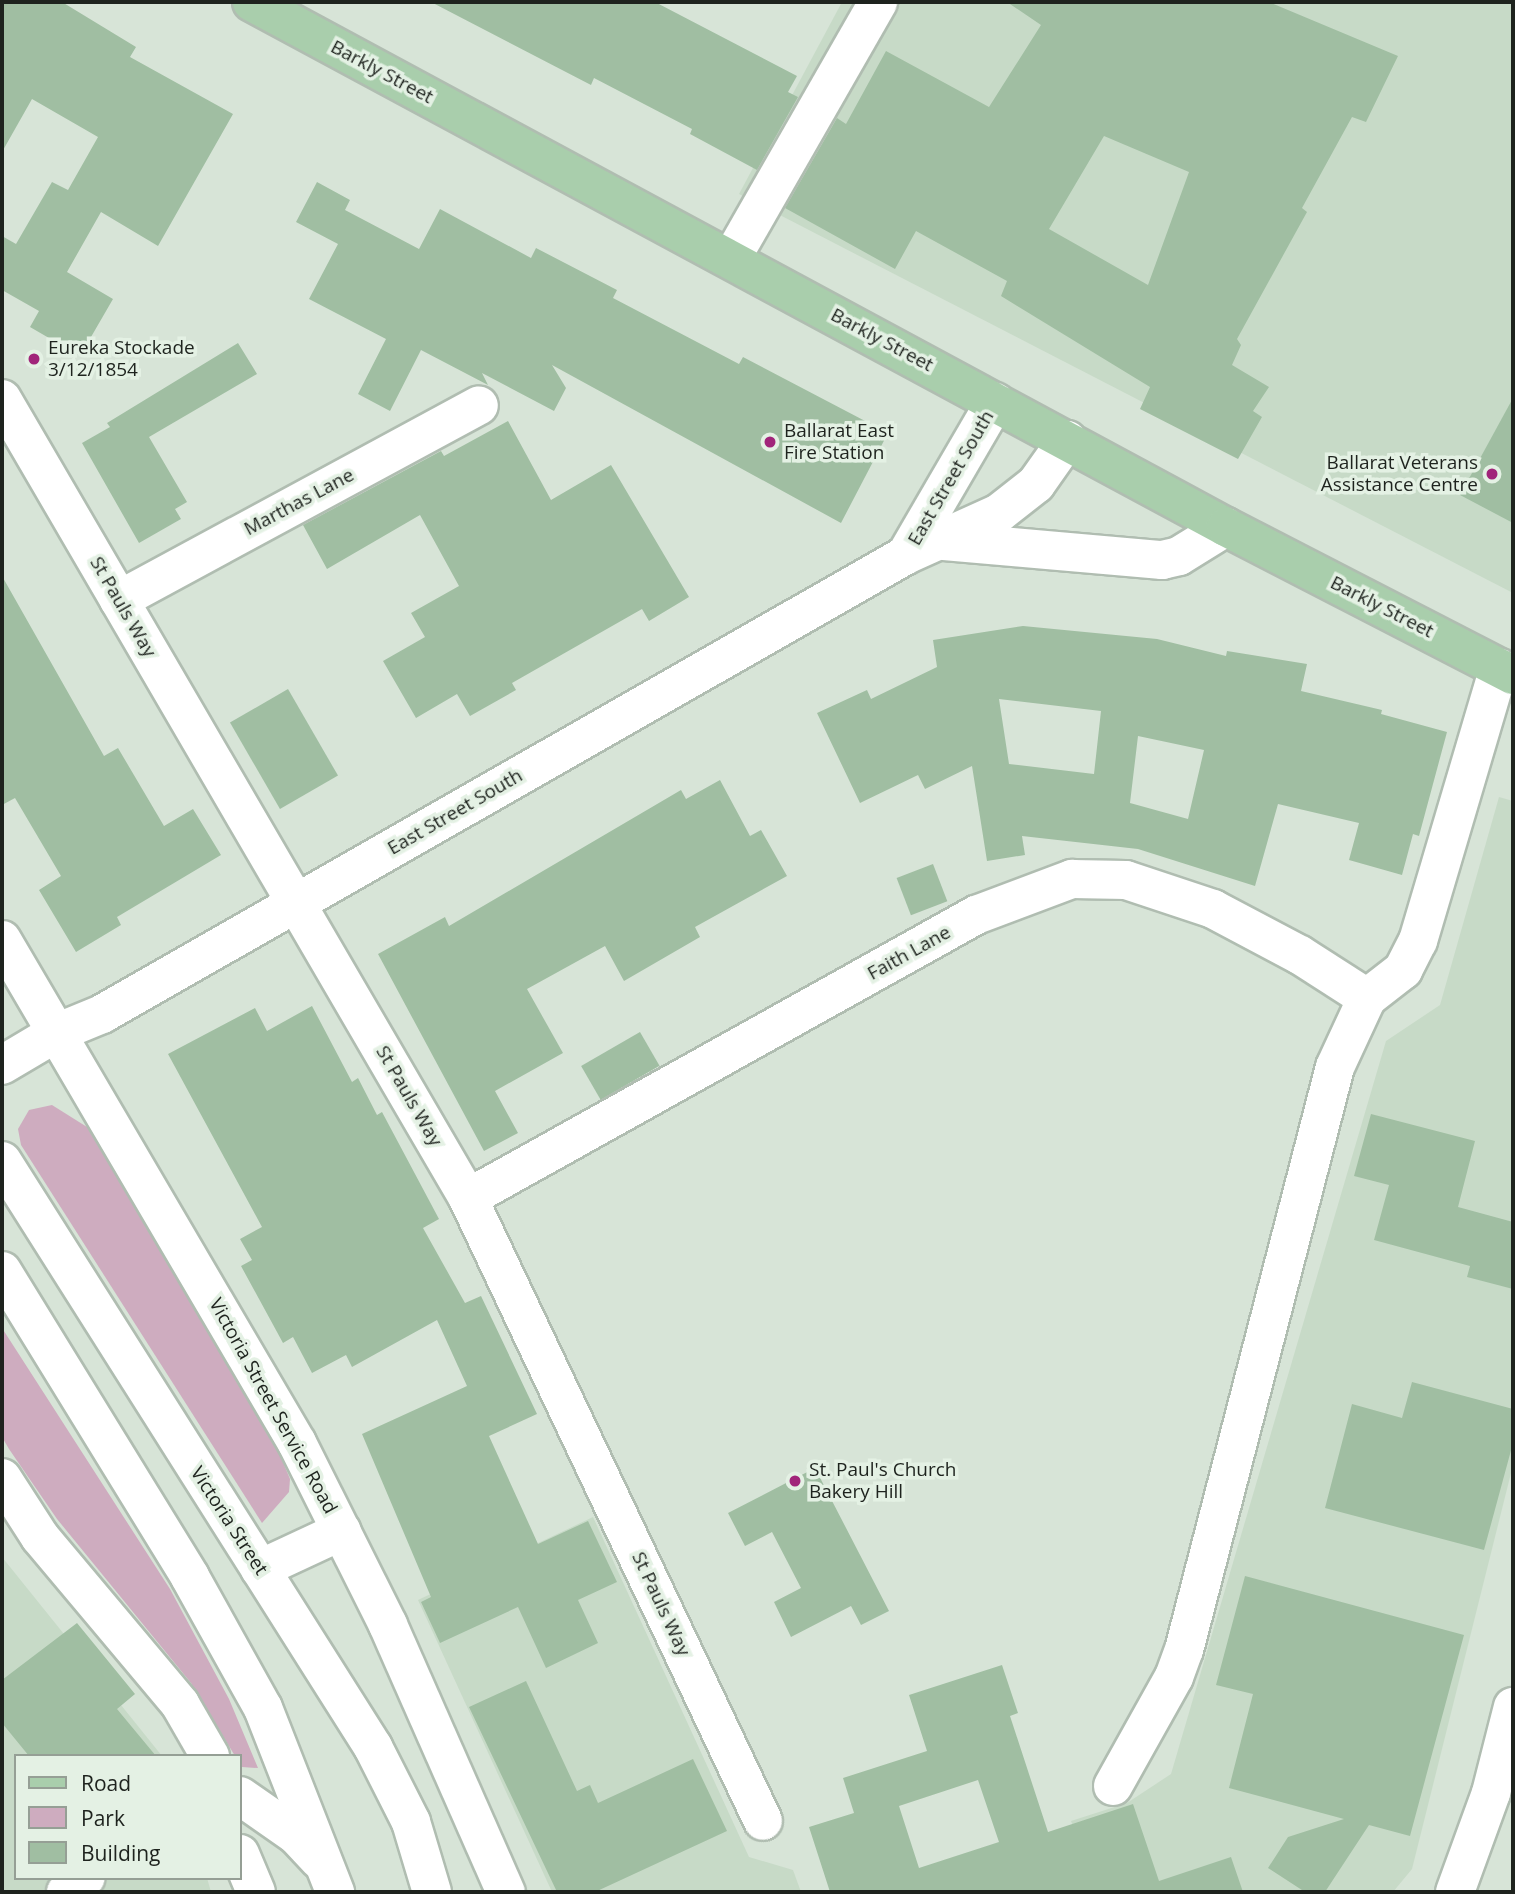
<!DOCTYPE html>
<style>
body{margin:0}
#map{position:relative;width:1515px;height:1894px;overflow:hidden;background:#d7e4d7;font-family:"Open Sans",sans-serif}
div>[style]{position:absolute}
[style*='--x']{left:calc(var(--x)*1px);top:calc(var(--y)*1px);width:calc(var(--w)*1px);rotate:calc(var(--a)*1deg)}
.built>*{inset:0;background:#c7dac7}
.green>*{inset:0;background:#ceacbf}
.building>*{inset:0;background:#a0bea2;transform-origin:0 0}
.roads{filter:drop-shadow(2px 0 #b0bdb1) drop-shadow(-2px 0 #b0bdb1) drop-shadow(0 2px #b0bdb1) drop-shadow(0 -2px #b0bdb1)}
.minor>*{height:38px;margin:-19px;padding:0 19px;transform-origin:19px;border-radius:19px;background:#fff}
.major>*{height:38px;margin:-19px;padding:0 19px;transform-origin:19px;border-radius:19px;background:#a9ceac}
.dots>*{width:19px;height:19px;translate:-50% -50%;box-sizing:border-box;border:4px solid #e4f1e4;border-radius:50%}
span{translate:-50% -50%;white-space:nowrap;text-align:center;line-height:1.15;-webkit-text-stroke:7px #e4f1e4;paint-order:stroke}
.street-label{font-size:19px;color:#1e231e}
.poi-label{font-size:19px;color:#1e231e}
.left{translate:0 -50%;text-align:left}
.right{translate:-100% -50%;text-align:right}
.frame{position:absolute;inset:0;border:4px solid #1e231e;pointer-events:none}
.legend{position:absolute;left:14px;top:1754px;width:228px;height:126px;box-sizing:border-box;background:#e4f1e4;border:2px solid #959f95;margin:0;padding:9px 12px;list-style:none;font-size:21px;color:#1e231e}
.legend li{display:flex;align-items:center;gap:14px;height:35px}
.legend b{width:35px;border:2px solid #959f95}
</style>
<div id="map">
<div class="built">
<div style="clip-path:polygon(842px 2px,1513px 2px,1513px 593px,739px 194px)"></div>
<div style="clip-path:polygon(1499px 797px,1513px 801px,1513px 1465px,1412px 1869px,1393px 1892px,1097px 1892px,1071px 1821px,1127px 1803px,1171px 1774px,1386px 1041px,1440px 1005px)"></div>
<div style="clip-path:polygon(593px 1517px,749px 1857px,793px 1870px,801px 1892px,552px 1892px,418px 1600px)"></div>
<div style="clip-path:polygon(2px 1557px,162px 1756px,16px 1756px,16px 1878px,207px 1878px,211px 1892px,2px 1892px)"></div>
</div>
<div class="green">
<div style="clip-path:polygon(52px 1105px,87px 1127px,102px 1142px,278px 1450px,290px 1479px,289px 1492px,262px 1523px,21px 1145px,18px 1129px,29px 1110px)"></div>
<div style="clip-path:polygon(2px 1328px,170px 1589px,229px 1699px,258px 1768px,242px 1767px,240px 1756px,235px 1756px,191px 1683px,57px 1519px,9px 1449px,2px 1437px)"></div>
</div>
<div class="building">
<div style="clip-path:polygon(2px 2px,62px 2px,136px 47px,130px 57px,233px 114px,158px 246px,101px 212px,67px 272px,113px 299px,80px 356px,30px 327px,39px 311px,2px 290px,2px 236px,16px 244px,52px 182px,68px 190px,98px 137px,32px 99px,2px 152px)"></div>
<div style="clip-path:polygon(431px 2px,655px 2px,797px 76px,788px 92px,798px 97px,757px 170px,690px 134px,692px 129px,594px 78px,591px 85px)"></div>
<div style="clip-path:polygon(evenodd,1007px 2px,1269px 2px,1398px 56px,1366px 122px,1352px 117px,1302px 208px,1307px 212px,1237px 339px,1241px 345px,1232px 365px,1269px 387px,1253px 411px,1262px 417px,1238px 459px,1140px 409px,1150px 387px,1001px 296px,1007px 281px,916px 231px,895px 269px,785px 208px,837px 118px,846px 124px,886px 51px,989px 107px,1041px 25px,1007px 2px,1104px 136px,1189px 172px,1148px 285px,1049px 229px,1104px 136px)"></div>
<div style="clip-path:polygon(317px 182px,350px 200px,345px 210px,419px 249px,440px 209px,531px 258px,536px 248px,617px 290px,613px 298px,739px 364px,743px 357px,888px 433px,841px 523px,552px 365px,566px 388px,554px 411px,482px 373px,488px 385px,421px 350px,390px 411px,358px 394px,386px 339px,309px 299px,338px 244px,296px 222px)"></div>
<div style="clip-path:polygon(238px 343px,257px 374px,149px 437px,187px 502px,175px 509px,181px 519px,139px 543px,82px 443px,110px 427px,107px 423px)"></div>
<div style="clip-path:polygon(1513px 398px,1513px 523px,1460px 495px)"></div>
<div style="clip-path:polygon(508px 421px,551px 500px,611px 465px,689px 597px,649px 621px,642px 609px,512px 683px,516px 690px,470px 716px,457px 694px,416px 718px,383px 661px,425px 637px,411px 613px,459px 586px,420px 515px,327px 569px,303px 525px,441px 451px,444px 456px)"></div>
<div style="clip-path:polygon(2px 576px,104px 756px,118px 748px,164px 826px,193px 809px,221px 855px,117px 917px,121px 925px,76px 952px,39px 890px,61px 876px,15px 798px,2px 805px)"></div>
<div style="clip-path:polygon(evenodd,1023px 626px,1157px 639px,1226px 656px,1227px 651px,1307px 664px,1301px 691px,1382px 710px,1381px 714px,1447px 732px,1419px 836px,1413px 834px,1402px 875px,1349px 860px,1359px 823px,1278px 804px,1255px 886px,1138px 849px,1022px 836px,1025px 855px,987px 861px,972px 766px,925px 789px,918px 775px,860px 803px,817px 713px,867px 690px,871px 699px,937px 667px,933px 640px,1023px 626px,999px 699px,1101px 711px,1094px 774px,1009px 764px,999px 699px,1023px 626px,1138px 736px,1204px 750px,1188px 819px,1130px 803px,1138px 736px)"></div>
<div style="left:288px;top:689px;width:100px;height:67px;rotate:60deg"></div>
<div style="clip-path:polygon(720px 780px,750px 836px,761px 830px,787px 876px,695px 927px,700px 937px,624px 981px,605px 946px,527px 989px,563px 1053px,495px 1091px,518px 1133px,484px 1151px,378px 954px,445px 917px,449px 926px,681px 790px,686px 799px)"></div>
<div style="left:933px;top:864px;width:40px;height:39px;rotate:69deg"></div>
<div style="clip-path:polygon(312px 1006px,352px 1082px,358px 1078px,377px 1115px,382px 1112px,439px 1219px,423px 1228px,465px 1303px,481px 1296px,537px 1414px,489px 1436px,538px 1544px,588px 1521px,617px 1582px,578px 1600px,598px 1643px,546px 1668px,518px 1607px,440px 1643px,421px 1602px,431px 1597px,362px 1434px,467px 1386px,437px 1320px,352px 1367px,346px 1355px,312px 1373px,293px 1337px,283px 1343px,241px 1266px,252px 1260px,240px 1239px,262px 1227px,168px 1054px,255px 1008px,267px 1031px)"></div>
<div style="left:640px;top:1032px;width:39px;height:68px;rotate:60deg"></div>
<div style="clip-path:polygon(1371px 1114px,1475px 1141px,1458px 1207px,1513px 1222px,1513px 1289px,1467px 1277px,1470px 1266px,1374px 1240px,1389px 1185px,1354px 1176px)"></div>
<div style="clip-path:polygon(1412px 1382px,1513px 1409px,1513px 1443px,1484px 1550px,1325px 1508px,1352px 1404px,1402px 1418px)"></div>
<div style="clip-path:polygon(815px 1468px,889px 1611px,861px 1625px,851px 1606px,791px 1637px,774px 1602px,801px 1588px,772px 1532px,745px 1546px,728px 1513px)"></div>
<div style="clip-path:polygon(1245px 1576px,1464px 1635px,1410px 1836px,1369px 1825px,1325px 1892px,1305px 1892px,1268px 1868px,1288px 1837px,1344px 1819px,1229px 1788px,1253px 1694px,1216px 1685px)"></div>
<div style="clip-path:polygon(77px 1623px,135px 1694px,117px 1709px,156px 1756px,29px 1756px,2px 1723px,2px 1680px)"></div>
<div style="clip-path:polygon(evenodd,1002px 1665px,1018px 1713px,1010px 1716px,1048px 1832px,1133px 1804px,1159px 1881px,1231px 1857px,1243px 1892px,830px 1892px,809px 1827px,854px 1813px,843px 1778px,927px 1751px,909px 1695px,1002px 1665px,978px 1780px,999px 1842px,919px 1868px,899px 1806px,978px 1780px)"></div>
<div style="clip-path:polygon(526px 1681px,577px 1791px,590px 1785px,598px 1803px,693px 1759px,727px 1831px,595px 1892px,557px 1892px,469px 1707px)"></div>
</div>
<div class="roads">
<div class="minor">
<div style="--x:731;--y:259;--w:296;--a:-60.2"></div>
<div style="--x:2;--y:399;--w:925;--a:59.75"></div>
<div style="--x:468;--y:1198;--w:689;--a:64.66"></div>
<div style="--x:944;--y:541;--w:219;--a:5"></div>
<div style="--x:1162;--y:560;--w:17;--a:-13"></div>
<div style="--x:1179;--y:556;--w:55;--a:-31.7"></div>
<div style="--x:906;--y:555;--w:177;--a:-59.8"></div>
<div style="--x:119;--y:600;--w:409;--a:-28.4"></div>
<div style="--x:2;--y:940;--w:583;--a:59.61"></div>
<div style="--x:297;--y:1443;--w:203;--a:63.4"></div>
<div style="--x:388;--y:1625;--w:292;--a:66.2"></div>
<div style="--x:2;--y:1065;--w:63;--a:-30.7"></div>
<div style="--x:56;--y:1033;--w:50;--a:-22.4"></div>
<div style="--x:102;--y:1014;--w:926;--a:-29.72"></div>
<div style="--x:906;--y:555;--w:102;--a:-24.3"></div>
<div style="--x:999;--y:513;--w:47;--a:-38.1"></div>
<div style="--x:1036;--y:484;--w:54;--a:-54.8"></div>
<div style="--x:2;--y:1161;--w:694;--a:57.66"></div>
<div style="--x:373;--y:1747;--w:84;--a:63.1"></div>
<div style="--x:411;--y:1822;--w:73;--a:73.3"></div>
<div style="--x:468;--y:1198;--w:582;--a:-29.12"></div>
<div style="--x:976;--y:915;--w:103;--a:-20.6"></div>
<div style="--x:1072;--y:879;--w:54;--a:1.1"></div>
<div style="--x:1126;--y:880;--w:92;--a:18.4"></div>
<div style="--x:1213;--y:909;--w:98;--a:27.9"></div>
<div style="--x:1300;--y:955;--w:80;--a:32.7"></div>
<div style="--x:2;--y:1271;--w:359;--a:58.4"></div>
<div style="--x:190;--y:1577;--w:150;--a:60.9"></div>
<div style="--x:263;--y:1708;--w:198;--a:68.6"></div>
<div style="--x:2;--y:1478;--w:70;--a:57.2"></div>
<div style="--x:40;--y:1537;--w:218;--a:50"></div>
<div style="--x:180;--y:1704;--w:60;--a:60"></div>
<div style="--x:260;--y:1569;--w:90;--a:-24.9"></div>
<div style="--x:1113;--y:1786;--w:125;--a:-60.8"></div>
<div style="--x:1174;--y:1677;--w:29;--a:-70"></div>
<div style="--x:1184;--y:1650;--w:602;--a:-75.48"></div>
<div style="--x:1335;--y:1067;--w:76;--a:-65.1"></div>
<div style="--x:1367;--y:998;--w:46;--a:-37.9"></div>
<div style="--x:1403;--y:970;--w:33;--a:-63"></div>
<div style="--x:1418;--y:941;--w:285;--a:-73.5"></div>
<div style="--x:240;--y:1796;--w:68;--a:34.9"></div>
<div style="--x:296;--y:1835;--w:34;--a:47"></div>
<div style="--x:240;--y:1854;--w:41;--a:67.2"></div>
<div style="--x:66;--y:1892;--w:24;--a:-36"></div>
<div style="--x:1455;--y:1892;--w:105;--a:-70"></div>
<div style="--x:1491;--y:1793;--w:89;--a:-75.7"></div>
</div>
<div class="major">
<div style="--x:252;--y:2;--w:1106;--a:28.33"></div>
<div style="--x:1226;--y:527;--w:323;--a:27.3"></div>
</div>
</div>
<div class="dots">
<div style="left:34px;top:359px;background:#a1257a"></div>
<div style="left:770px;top:442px;background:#a1257a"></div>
<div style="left:1492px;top:474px;background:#a1257a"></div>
<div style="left:795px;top:1481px;background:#a1257a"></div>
</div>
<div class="street-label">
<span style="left:382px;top:72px;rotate:28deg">Barkly Street</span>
<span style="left:882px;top:340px;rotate:28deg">Barkly Street</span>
<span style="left:951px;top:478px;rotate:-60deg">East Street South</span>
<span style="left:299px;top:502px;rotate:-28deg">Marthas Lane</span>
<span style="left:123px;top:607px;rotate:60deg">St Pauls Way</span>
<span style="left:1382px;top:607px;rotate:27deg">Barkly Street</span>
<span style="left:455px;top:812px;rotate:-30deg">East Street South</span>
<span style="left:909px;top:953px;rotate:-29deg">Faith Lane</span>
<span style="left:409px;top:1096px;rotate:60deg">St Pauls Way</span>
<span style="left:273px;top:1406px;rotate:61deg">Victoria Street Service Road</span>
<span style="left:229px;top:1521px;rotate:57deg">Victoria Street</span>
<span style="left:661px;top:1604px;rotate:65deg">St Pauls Way</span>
</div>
<div class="poi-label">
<span class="left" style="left:48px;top:359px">Eureka Stockade<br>3/12/1854</span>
<span class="left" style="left:784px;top:442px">Ballarat East<br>Fire Station</span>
<span class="right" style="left:1478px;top:474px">Ballarat Veterans<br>Assistance Centre</span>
<span class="left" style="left:809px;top:1481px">St. Paul's Church<br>Bakery Hill</span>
</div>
<div class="frame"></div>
<ul class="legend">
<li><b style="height:9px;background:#a9ceac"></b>Road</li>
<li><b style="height:19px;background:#ceacbf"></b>Park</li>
<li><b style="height:19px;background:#a0bea2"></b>Building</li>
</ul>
</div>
